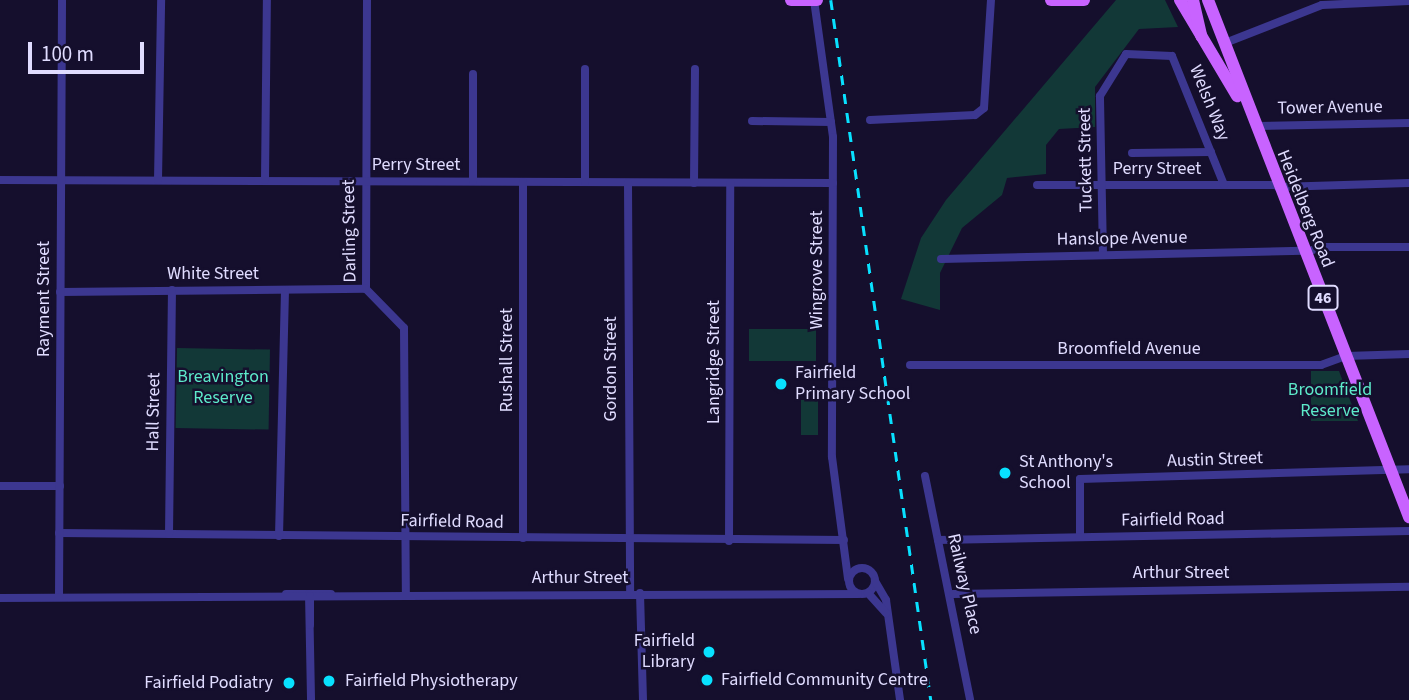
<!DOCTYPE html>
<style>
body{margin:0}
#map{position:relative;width:1409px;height:700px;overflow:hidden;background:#150f2d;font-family:"Source Sans 3",sans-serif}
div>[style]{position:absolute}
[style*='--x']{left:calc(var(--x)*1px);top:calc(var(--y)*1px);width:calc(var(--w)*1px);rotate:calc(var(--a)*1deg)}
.green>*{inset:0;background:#123837;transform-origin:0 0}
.street>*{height:8px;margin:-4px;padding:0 4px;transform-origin:4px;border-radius:4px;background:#3c3790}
.street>.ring{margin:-4px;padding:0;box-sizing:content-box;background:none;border:8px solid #3c3790;border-radius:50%}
.primary>*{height:12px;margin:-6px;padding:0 6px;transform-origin:6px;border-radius:6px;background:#c863ff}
.rail>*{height:2.5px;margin-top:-1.25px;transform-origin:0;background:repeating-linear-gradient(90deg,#08e1ff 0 10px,transparent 0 19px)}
.dots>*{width:19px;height:19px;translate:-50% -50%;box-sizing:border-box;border:4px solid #150f2d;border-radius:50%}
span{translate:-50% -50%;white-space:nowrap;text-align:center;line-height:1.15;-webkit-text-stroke:5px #150f2d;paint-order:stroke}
.shield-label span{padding:2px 5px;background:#150f2d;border:2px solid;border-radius:5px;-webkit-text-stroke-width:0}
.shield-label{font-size:16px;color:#e0dcff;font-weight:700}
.street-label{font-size:18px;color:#e0dcff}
.poi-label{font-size:18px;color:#e0dcff}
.left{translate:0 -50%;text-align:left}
.right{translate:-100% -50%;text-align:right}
.park-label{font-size:18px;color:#5deaca}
.scale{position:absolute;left:28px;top:42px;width:116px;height:32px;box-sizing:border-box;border:4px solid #e0dcff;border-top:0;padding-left:9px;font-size:21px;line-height:24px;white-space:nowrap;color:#e0dcff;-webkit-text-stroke:5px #150f2d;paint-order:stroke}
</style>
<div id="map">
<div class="green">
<div style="clip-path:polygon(1116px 0,1165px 0,1178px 27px,1139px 29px,1095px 87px,1095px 127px,1059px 129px,1046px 145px,1046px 174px,1007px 178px,1002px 195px,962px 228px,940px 273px,940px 310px,901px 299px,921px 238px,946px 200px)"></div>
<div style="left:749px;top:329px;width:67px;height:32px"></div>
<div style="left:177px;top:348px;width:93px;height:80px;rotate:1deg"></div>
<div style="clip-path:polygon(1311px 371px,1339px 371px,1358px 421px,1311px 421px)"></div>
<div style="left:801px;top:400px;width:17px;height:35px"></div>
</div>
<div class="street">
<div style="--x:367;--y:0;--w:289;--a:90.2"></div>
<div style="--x:366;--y:289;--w:54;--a:45.7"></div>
<div style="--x:404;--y:328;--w:267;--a:89.6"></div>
<div style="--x:814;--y:0;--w:138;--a:82.1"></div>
<div style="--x:833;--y:137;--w:320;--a:90.2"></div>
<div style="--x:832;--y:457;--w:123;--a:82.5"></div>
<div style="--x:1225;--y:43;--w:104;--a:-21.4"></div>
<div style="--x:1322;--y:5;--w:87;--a:-2.6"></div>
<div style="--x:870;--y:120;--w:105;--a:-2.7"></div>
<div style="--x:975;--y:115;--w:11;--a:-38"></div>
<div style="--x:984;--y:108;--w:108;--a:-86.3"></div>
<div style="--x:752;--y:121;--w:79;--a:0.7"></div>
<div style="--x:1256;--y:126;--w:153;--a:-1.1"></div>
<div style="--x:1132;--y:153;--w:79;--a:-0.7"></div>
<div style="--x:0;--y:180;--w:833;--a:0.21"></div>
<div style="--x:158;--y:180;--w:180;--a:-89"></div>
<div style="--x:265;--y:180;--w:180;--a:-89.4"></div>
<div style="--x:473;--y:181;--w:107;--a:-90"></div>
<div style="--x:523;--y:182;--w:356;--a:90"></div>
<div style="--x:585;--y:182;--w:113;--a:-90"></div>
<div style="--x:628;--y:183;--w:410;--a:89.7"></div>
<div style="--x:694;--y:183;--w:114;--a:-89.5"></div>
<div style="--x:1037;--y:185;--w:240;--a:0"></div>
<div style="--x:1278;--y:187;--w:131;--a:-1.7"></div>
<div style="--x:1304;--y:253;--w:18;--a:-19"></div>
<div style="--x:1321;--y:247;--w:88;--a:0"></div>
<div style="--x:1103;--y:255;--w:159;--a:-91.1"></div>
<div style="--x:1100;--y:96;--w:49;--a:-58.2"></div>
<div style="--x:1126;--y:54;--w:46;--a:2.5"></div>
<div style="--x:1172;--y:56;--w:139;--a:68"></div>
<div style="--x:941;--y:259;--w:362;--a:-1.3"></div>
<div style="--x:60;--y:292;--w:306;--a:-0.6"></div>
<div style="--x:910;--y:365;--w:411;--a:0"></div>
<div style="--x:1321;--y:365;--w:27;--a:-20"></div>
<div style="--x:1346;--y:356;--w:63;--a:-1.8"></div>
<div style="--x:925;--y:476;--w:228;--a:78.6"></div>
<div style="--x:0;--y:486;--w:60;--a:0"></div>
<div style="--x:59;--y:533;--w:785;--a:0.51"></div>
<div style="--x:169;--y:534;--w:244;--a:-89.3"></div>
<div style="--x:279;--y:536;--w:246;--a:-88.6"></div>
<div style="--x:1080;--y:537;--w:58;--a:-90"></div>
<div style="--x:1080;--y:479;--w:329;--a:-1.7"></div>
<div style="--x:938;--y:540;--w:471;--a:-1.1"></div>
<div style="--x:729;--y:541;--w:358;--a:-89.8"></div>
<div class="ring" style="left:849px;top:568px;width:18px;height:18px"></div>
<div style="--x:875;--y:581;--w:22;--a:60"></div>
<div style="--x:886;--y:600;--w:101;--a:82"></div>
<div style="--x:640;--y:593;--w:107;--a:88.4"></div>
<div style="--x:868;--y:593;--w:27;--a:48"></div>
<div style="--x:286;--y:594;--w:45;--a:0"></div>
<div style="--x:309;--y:594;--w:106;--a:88.9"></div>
<div style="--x:953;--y:594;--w:456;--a:-0.9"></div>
<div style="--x:59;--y:597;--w:597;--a:-89.71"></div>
<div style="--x:0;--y:598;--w:858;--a:-0.27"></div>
<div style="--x:310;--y:625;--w:29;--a:-90"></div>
</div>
<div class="primary">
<div style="--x:791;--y:0;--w:26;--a:0"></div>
<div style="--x:1051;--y:0;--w:33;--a:0"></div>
<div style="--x:1180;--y:0;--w:112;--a:59.3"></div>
<div style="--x:1193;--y:0;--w:37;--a:77"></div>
<div style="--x:1208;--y:0;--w:555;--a:68.75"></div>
</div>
<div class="rail">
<div style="--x:831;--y:0;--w:707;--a:81.87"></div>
</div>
<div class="dots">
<div style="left:781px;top:384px;background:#08e1ff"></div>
<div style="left:1005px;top:473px;background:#08e1ff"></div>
<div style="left:709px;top:652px;background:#08e1ff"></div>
<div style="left:707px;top:680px;background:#08e1ff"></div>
<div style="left:329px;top:681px;background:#08e1ff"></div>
<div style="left:289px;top:683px;background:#08e1ff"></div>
</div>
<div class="shield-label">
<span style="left:1323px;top:298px">46</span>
</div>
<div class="street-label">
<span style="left:1209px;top:103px;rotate:68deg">Welsh Way</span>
<span style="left:1330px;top:108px;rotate:-1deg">Tower Avenue</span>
<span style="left:1086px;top:160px;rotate:-91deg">Tuckett Street</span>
<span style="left:416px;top:165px">Perry Street</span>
<span style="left:1157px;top:169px">Perry Street</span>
<span style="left:1305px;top:209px;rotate:68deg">Heidelberg Road</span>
<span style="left:350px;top:231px;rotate:-91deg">Darling Street</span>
<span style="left:1122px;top:239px;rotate:-1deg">Hanslope Avenue</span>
<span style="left:817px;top:270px;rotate:-90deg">Wingrove Street</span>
<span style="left:213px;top:274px">White Street</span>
<span style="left:44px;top:299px;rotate:-90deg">Rayment Street</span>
<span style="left:1129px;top:349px">Broomfield Avenue</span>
<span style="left:507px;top:360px;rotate:-90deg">Rushall Street</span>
<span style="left:714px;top:362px;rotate:-90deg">Langridge Street</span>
<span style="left:611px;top:369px;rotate:-90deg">Gordon Street</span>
<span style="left:154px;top:412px;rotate:-89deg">Hall Street</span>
<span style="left:1215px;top:460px;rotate:-2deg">Austin Street</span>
<span style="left:1173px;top:520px;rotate:-1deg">Fairfield Road</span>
<span style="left:452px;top:522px;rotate:1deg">Fairfield Road</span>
<span style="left:1181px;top:573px">Arthur Street</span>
<span style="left:580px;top:578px">Arthur Street</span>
<span style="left:964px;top:584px;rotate:77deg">Railway Place</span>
</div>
<div class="poi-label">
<span class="left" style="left:795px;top:384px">Fairfield<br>Primary School</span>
<span class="left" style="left:1019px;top:473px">St Anthony's<br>School</span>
<span class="right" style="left:695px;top:652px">Fairfield<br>Library</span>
<span class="left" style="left:721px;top:680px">Fairfield Community Centre</span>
<span class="left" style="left:345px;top:681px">Fairfield Physiotherapy</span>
<span class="right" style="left:273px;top:683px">Fairfield Podiatry</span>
</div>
<div class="park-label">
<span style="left:223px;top:388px">Breavington<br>Reserve</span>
<span style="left:1330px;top:401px">Broomfield<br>Reserve</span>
</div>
<div class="scale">100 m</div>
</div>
